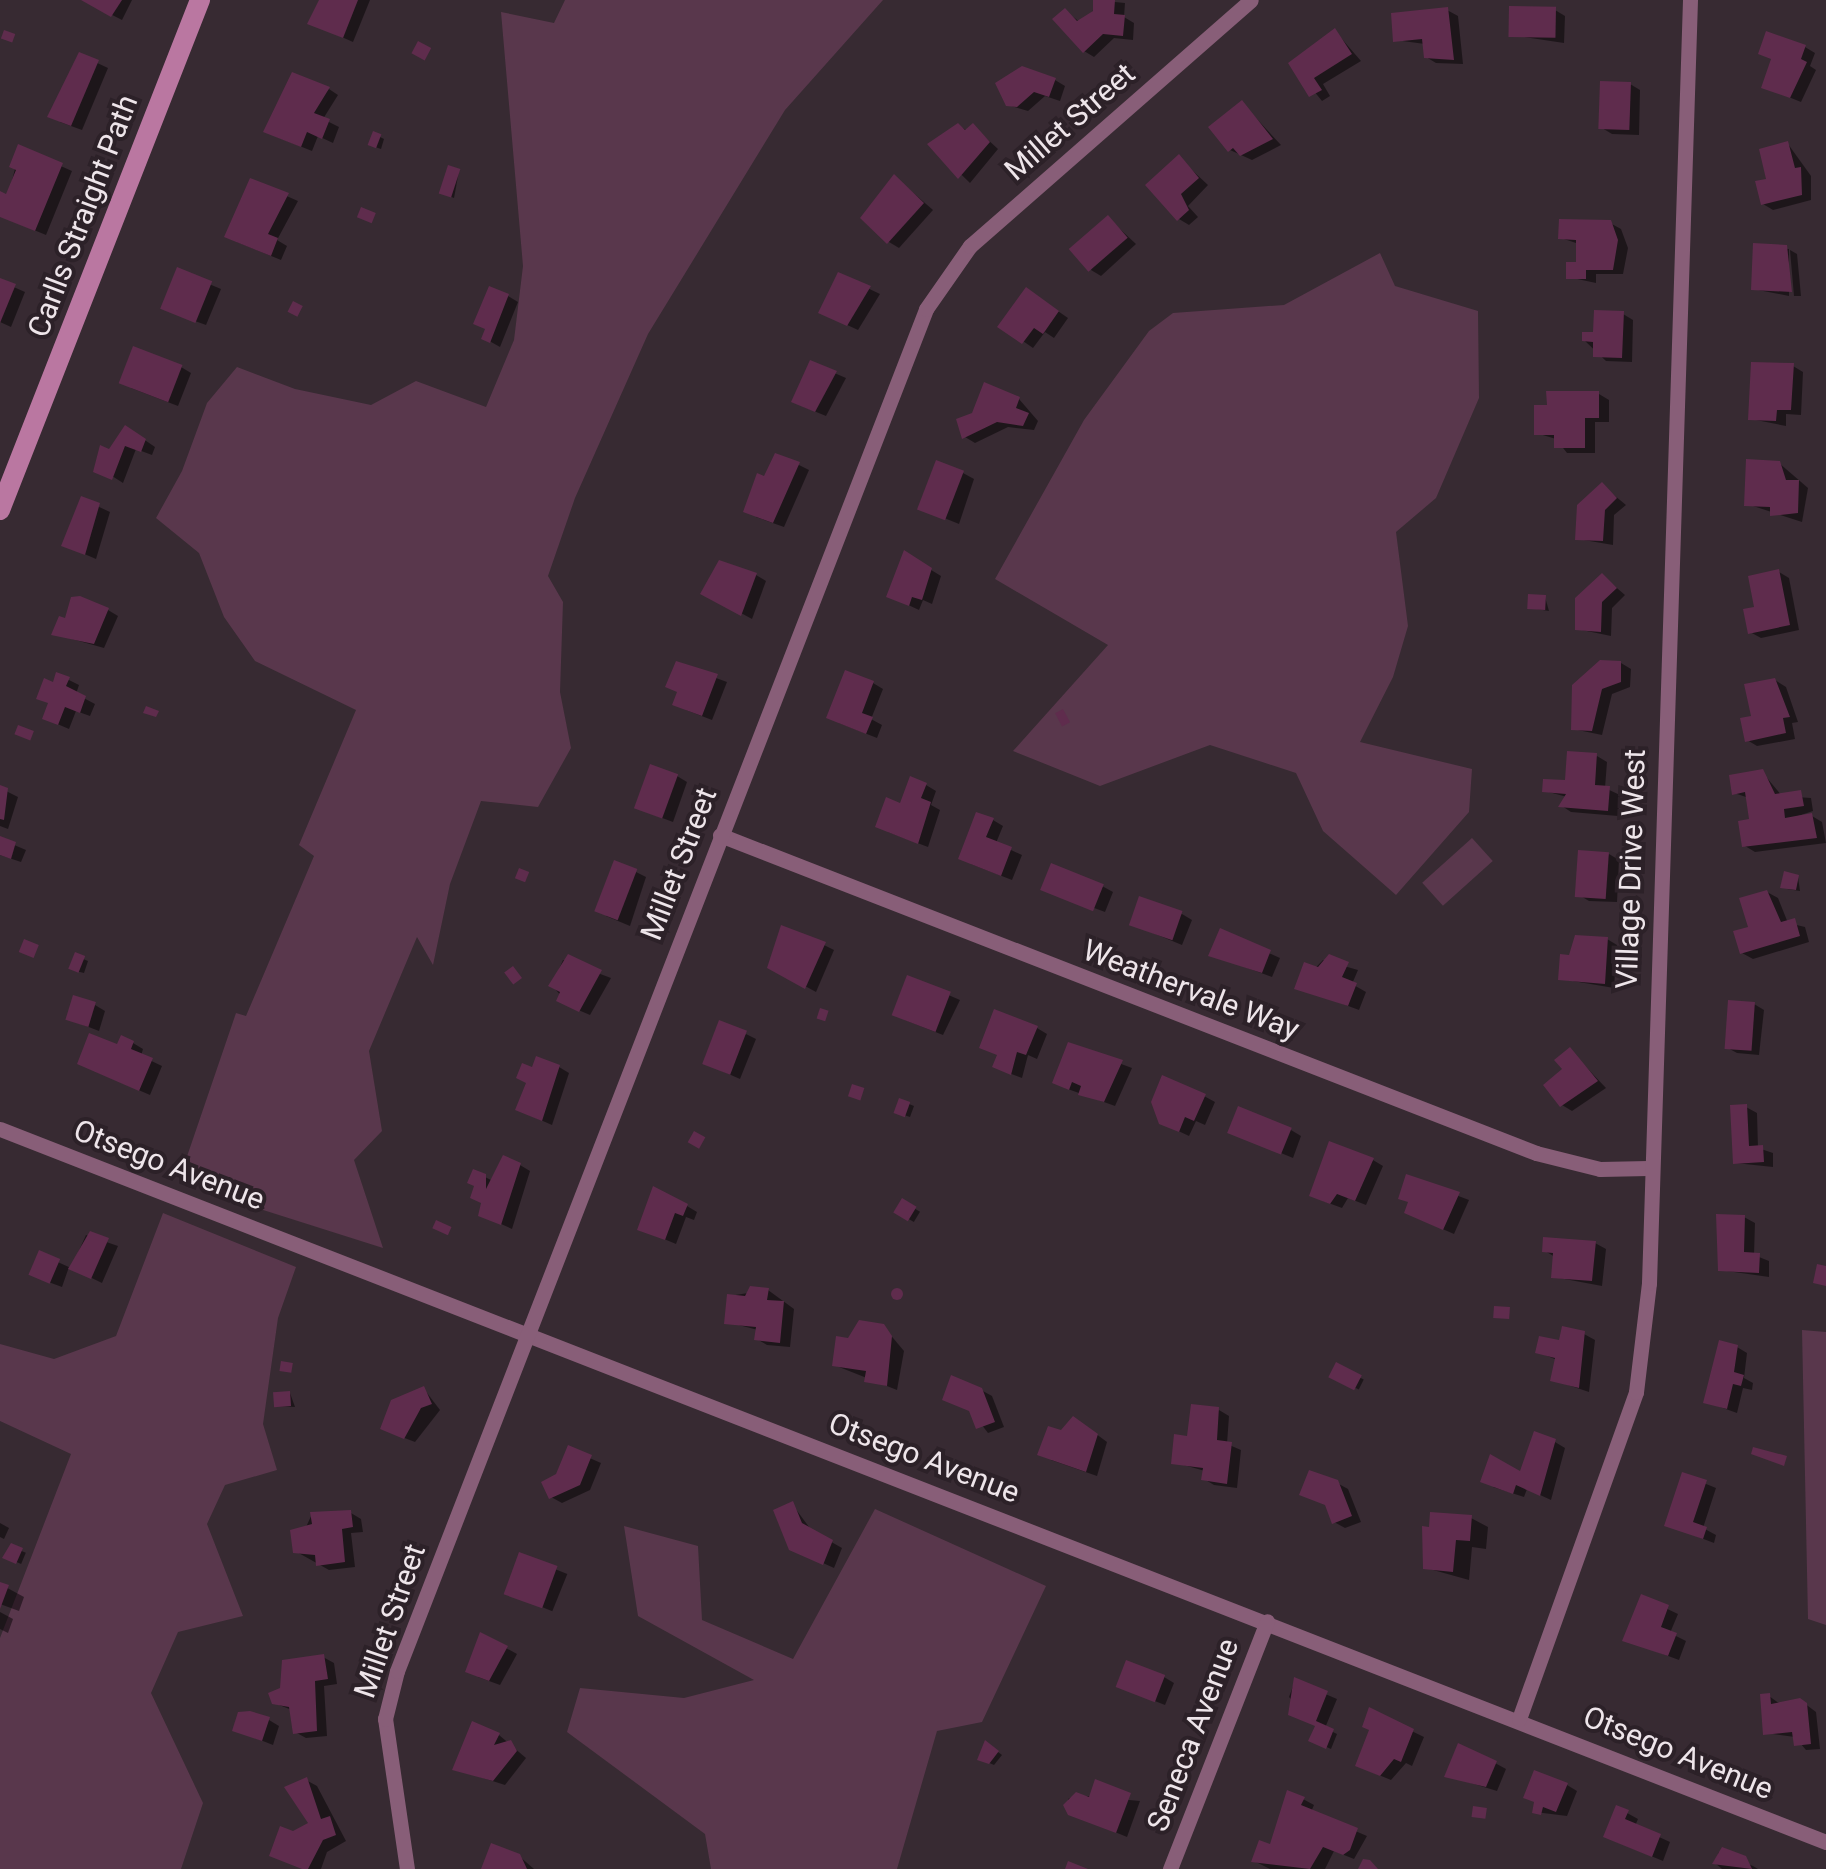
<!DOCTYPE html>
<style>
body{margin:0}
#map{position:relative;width:1826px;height:1869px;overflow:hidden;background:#372a32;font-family:Roboto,sans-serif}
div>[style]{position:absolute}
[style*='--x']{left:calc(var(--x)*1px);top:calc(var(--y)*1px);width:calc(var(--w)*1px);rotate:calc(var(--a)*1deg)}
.green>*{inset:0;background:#59374c;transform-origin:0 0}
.shadow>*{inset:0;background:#0007;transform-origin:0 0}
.building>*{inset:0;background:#5f2c4d;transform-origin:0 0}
.round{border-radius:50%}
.street>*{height:15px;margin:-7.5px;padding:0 7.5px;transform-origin:7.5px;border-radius:7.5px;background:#885e78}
.secondary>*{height:20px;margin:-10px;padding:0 10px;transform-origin:10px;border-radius:10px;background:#ba77a1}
span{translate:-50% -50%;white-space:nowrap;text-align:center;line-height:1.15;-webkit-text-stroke:8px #2c2128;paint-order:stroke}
.street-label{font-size:30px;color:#eee5ea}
</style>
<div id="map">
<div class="green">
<div style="clip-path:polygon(565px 0,883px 0,785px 110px,648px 334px,575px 498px,548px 576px,563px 602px,560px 692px,571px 748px,538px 807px,481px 801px,450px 884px,433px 965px,417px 937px,369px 1051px,382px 1131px,354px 1160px,383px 1248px,260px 1209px,181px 1174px,236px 1013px,246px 1016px,314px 856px,299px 845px,356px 710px,255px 661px,224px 617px,199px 553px,156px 518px,182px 471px,207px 403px,237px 367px,295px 389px,371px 405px,416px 381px,486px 407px,514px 340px,523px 266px,501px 12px,554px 23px)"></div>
<div style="clip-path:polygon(1380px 253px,1395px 286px,1478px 311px,1479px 398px,1436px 498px,1396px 532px,1408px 626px,1393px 677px,1360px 742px,1472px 769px,1469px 812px,1396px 895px,1323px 831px,1296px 773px,1210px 745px,1100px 786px,1013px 751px,1108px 645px,995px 579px,1084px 420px,1149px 331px,1173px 313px,1284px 305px)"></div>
<div style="left:1472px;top:838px;width:31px;height:67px;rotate:48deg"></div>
<div style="clip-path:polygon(163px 1213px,296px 1267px,278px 1318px,263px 1424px,277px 1470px,225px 1485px,207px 1524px,243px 1616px,178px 1632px,151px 1693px,203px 1803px,181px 1869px,0 1869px,0 1638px,71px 1454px,0 1421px,0 1344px,54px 1359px,116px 1336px)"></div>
<div style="clip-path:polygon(1802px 1330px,1826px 1332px,1826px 1625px,1808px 1619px)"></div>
<div style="clip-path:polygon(875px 1509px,1046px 1586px,982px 1722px,937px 1731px,897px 1869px,711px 1869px,705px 1834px,567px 1732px,580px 1688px,684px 1698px,754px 1680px,638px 1616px,624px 1526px,698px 1546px,702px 1620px,793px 1659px)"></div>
</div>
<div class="shadow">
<div style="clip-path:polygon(83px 0,132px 0,122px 20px)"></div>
<div style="clip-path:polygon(320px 0,370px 0,353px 42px,310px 23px)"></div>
<div style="clip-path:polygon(1095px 0,1125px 3px,1124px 17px,1134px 23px,1133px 40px,1114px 38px,1094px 57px,1084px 51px,1065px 11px,1080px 22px,1092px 15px)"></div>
<div style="clip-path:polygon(1447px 10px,1458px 16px,1463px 64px,1436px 63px,1426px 57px,1425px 44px,1395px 40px)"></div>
<div style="clip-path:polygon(1555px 10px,1565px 16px,1564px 43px,1510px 35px)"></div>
<div style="clip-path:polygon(1335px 31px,1361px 61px,1323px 84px,1330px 96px,1322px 101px,1291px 63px)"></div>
<div style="clip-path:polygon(1805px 47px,1815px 53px,1810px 66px,1816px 70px,1801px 102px,1764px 87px)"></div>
<div style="clip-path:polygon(80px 55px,108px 68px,82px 130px,60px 122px)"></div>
<div style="clip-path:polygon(1055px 80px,1065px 86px,1060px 101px,1045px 96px,1028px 111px,1008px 105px)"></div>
<div style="clip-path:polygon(1630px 84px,1640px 90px,1639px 135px,1612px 134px,1602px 128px)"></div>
<div style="clip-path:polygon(329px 89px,338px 95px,323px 119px,339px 127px,333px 143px,318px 136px,312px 151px,277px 137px)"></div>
<div style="clip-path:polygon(1242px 103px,1281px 145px,1252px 160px,1230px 150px)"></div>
<div style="clip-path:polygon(959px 126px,968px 131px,973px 126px,998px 149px,970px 183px,930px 144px)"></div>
<div style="clip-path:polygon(374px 134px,384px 139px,381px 149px,375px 147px)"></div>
<div style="clip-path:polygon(1788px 144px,1811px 176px,1811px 200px,1773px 210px,1763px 204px)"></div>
<div style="clip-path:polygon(20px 148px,72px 171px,46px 235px,0 216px,0 195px,8px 197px)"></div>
<div style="clip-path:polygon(1179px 158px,1208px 185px,1188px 206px,1198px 217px,1189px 225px,1179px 219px)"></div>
<div style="clip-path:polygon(459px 171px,454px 198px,444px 194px)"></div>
<div style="clip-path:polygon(895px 177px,933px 210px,899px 248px,889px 242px)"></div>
<div style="clip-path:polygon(252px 181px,298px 201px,277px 240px,287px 246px,281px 260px,237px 242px)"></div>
<div style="clip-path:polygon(1108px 218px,1136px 244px,1101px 276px,1091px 270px)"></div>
<div style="clip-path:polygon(1610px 223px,1621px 229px,1628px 248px,1623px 274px,1596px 274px,1596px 283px,1568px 277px,1578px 264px,1579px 244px,1561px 238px)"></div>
<div style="clip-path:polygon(1755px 246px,1789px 249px,1789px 296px,1753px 289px)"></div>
<div style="clip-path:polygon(1790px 250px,1797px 254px,1801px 296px,1794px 296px)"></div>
<div style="clip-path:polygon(178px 271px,221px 289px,206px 325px,170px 312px)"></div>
<div style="clip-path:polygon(840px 275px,880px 294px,858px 330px,832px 318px)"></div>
<div style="clip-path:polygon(0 281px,25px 292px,11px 327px,0 322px)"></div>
<div style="clip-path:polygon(508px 296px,518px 302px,500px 347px,484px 338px)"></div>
<div style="clip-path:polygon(1036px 296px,1068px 318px,1054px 338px,1045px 332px,1033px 348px,1001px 326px)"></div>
<div style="clip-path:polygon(1623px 314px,1633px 320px,1632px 362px,1606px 361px,1584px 340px)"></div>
<div style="clip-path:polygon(811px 363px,846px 378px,826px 416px,804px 407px)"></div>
<div style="clip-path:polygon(1793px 366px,1803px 372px,1801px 415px,1786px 414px,1786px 426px,1751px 419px)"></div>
<div style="clip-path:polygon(181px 367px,191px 373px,178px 406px,131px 388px)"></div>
<div style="clip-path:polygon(1599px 394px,1609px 400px,1609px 422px,1595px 422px,1595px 453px,1567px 453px,1556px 439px,1536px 433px)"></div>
<div style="clip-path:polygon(1019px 399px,1038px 421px,1034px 430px,1008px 427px,975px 443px,965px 437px)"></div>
<div style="clip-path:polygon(136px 434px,155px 447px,152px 455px,136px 449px,123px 483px,95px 465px)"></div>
<div style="clip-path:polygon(1779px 463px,1808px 488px,1802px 522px,1747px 504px)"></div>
<div style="clip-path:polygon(799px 465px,809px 470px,784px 527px,756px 517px,766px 479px)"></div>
<div style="clip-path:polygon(963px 473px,974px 479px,959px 524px,922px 509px)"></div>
<div style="clip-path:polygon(1602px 485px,1626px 505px,1614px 515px,1613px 545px,1578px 539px)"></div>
<div style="clip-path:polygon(82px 499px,110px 512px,96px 559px,75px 550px)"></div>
<div style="clip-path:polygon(905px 554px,941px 576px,932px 604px,923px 600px,919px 610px,889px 596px)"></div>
<div style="clip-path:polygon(1779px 572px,1789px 578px,1799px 630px,1761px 638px,1750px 632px)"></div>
<div style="clip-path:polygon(756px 575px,766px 581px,752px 619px,704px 593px)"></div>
<div style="clip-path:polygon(1603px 576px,1625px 595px,1612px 608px,1611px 636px,1577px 629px)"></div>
<div style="clip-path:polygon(1545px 597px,1549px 611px,1530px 608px)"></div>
<div style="clip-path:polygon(108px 610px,118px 616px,104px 648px,54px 634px,67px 621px)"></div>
<div style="clip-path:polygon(1621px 663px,1631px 669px,1630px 687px,1612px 694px,1602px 735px,1573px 729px)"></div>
<div style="clip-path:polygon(678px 664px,727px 682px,712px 720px,686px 710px)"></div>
<div style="clip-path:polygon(69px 680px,79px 685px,76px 694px,95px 704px,90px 716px,76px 711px,69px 729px,55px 723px,54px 685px)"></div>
<div style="clip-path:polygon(1775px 680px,1786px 687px,1798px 722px,1792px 723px,1795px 739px,1757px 746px,1747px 740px)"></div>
<div style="clip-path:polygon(873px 683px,883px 689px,871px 719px,882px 725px,877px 738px,839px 723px)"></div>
<div style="clip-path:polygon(1597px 756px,1607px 762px,1605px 788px,1620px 795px,1618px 816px,1571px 812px,1562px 806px,1567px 797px,1545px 791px,1567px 783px)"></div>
<div style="clip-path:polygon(1762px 772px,1782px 796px,1811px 798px,1813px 811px,1786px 820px,1812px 816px,1822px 822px,1826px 843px,1755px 852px,1745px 846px,1752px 821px,1749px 798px,1734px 793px)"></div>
<div style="clip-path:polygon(677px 776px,687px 782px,673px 822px,646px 812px)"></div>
<div style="clip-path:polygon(926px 785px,936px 791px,931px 805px,940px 810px,928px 847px,888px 832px,901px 806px)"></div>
<div style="clip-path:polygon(0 788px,18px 797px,8px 829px,0 826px)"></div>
<div style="clip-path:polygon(993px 820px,1003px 826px,996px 843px,1022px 855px,1012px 880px,971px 864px)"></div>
<div style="clip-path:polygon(0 839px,26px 850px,21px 862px,0 855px)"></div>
<div style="clip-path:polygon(1609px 854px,1619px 860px,1617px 902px,1589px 901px,1579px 895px)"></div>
<div style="clip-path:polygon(636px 872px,646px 877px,630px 926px,606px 916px)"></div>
<div style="clip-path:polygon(1798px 877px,1800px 891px,1787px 889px)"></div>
<div style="clip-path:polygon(1102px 886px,1113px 892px,1105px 912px,1043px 889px)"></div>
<div style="clip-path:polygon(1767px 892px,1778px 898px,1788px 923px,1805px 927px,1809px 942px,1753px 959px,1742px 953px)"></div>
<div style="clip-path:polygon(1182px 914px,1192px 920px,1182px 945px,1131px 924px)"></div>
<div style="clip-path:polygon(1222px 932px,1280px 958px,1272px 977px,1212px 955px)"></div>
<div style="clip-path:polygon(1607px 939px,1617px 945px,1614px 988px,1561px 979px,1571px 957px)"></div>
<div style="clip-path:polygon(824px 945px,834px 950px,816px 992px,770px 967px)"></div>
<div style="clip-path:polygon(76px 956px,88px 961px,84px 973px,76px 971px)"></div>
<div style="clip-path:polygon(563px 960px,611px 978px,590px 1015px,569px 1006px,552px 985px)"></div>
<div style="clip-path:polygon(1323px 960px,1358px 970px,1352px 984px,1366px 992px,1359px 1010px,1297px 987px)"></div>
<div style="clip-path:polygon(909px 978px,960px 1000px,943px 1035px,905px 1020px)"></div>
<div style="clip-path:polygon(1754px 1004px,1764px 1010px,1759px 1055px,1737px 1053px,1726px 1047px)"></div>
<div style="clip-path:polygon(95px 1005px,105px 1011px,99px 1031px,68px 1019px)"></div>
<div style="clip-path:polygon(1037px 1028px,1047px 1034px,1037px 1059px,1028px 1055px,1022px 1078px,1006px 1072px,1000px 1055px)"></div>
<div style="clip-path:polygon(746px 1034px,756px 1039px,740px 1079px,715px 1068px)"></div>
<div style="clip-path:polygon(133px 1043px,143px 1049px,141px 1056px,162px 1066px,150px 1095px,90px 1069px)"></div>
<div style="clip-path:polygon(1070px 1045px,1132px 1068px,1115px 1106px,1065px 1088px)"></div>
<div style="clip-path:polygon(1570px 1050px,1606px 1088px,1572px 1111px,1562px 1105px)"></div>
<div style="clip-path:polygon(559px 1067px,569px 1073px,552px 1125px,529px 1115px)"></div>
<div style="clip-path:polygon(1204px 1096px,1215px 1102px,1205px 1125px,1196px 1121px,1189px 1136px,1172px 1128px)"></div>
<div style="clip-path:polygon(909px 1104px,914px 1106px,910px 1117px,901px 1114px)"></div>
<div style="clip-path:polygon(1746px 1107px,1757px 1113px,1758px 1148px,1773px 1153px,1773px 1167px,1735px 1163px)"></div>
<div style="clip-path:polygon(1291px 1130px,1301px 1136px,1293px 1158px,1230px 1132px)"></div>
<div style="clip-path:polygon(1373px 1160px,1383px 1166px,1366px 1205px,1348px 1198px,1342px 1208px,1323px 1201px)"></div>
<div style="clip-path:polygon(520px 1165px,530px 1171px,512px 1229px,481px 1215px,485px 1177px,493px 1181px)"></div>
<div style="clip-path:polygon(1408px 1177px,1469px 1200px,1454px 1234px,1417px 1218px)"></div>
<div style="left:902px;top:1201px;width:21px;height:12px;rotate:31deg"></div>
<div style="clip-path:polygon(687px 1206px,697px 1212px,694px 1220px,686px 1217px,676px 1244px,640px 1229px)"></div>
<div style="clip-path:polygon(1744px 1217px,1755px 1223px,1754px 1255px,1769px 1261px,1769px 1277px,1720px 1270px)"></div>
<div style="clip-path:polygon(86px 1235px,118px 1246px,102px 1283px,69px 1267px,62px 1287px,43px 1280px,40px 1254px,71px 1268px)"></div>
<div style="clip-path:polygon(1595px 1243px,1606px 1249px,1602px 1286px,1554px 1277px,1555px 1257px,1545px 1251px)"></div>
<div style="clip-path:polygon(768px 1290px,794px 1309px,790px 1347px,767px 1345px,757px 1339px,758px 1330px,727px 1322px,729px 1296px)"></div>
<div style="clip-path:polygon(883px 1326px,904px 1351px,897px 1390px,834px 1365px,849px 1341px)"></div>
<div style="clip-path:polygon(1584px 1334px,1595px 1340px,1589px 1392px,1553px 1380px,1557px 1360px,1538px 1352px)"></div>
<div style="clip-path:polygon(1737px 1347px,1747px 1353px,1744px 1378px,1753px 1383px,1752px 1390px,1743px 1388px,1737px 1413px,1706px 1402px)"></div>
<div style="left:1337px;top:1366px;width:30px;height:11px;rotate:27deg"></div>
<div style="clip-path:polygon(424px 1389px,440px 1410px,415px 1442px,394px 1434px)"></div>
<div style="clip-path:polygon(981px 1390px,992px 1396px,1004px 1427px,988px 1433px,972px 1412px)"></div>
<div style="clip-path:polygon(290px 1393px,295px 1407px,276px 1406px)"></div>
<div style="clip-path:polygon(1219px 1410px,1229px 1416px,1227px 1444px,1241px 1450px,1237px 1488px,1214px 1485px,1204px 1479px,1205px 1471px,1173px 1462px)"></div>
<div style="clip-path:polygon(1084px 1425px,1107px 1442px,1097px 1476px,1051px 1460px,1062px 1433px)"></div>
<div style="clip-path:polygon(1555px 1442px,1565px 1448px,1551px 1500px,1527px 1489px,1524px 1497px,1493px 1487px,1529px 1480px)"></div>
<div style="clip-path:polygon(569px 1449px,601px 1463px,590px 1490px,562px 1503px,551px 1497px)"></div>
<div style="clip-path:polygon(1684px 1475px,1716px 1488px,1703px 1528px,1716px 1535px,1714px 1543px,1667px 1525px)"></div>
<div style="clip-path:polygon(1337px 1483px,1348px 1489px,1361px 1522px,1345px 1528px,1334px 1522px)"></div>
<div style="clip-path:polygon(792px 1504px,812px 1531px,842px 1548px,834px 1568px,803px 1554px)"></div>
<div style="clip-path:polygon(351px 1513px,361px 1519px,363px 1532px,351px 1533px,355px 1567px,329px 1570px,295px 1551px,312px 1514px)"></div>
<div style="clip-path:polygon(1471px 1518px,1488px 1527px,1486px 1549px,1472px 1547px,1469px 1580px,1426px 1568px)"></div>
<div style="clip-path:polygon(0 1523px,9px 1528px,4px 1539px,0 1537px)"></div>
<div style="left:12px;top:1547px;width:15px;height:12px;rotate:23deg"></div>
<div style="left:520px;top:1555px;width:51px;height:40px;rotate:22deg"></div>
<div style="clip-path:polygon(0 1584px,24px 1597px,19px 1611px,0 1604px)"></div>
<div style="clip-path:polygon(1642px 1597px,1678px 1614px,1670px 1633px,1686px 1641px,1679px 1660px,1625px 1640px)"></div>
<div style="clip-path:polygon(0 1612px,13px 1619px,8px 1633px,0 1629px)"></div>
<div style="clip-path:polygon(482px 1635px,517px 1654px,500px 1685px,478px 1677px)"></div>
<div style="clip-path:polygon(323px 1657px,334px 1663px,337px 1684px,324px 1686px,327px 1736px,306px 1738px,295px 1732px,292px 1710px,274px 1703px)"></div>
<div style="clip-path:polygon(1164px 1677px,1174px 1683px,1165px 1705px,1129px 1691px)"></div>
<div style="clip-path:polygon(1295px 1681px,1337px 1699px,1325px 1728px,1337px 1734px,1331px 1749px,1311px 1740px,1317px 1726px,1289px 1697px)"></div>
<div style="clip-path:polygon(1769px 1696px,1780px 1704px,1800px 1700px,1816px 1712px,1820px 1749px,1806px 1750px,1795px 1737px,1766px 1733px)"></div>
<div style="clip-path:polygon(1370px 1711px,1424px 1737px,1412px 1766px,1406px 1763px,1391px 1780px,1369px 1771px)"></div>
<div style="clip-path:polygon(269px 1720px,279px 1726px,273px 1745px,235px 1730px)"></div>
<div style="clip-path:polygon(499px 1735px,526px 1758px,505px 1785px,455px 1769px)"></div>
<div style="clip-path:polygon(986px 1743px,1002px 1755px,994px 1765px,985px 1761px)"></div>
<div style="clip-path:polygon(1495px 1763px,1506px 1769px,1497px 1791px,1448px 1776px)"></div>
<div style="clip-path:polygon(306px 1780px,317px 1786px,346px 1841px,327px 1852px,321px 1869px,303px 1869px,293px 1834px,312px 1824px)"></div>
<div style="clip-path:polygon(1567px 1785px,1577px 1791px,1567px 1816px,1535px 1812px)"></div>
<div style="clip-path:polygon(1076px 1795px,1140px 1801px,1127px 1837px,1071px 1814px,1068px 1799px)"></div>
<div style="clip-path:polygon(1303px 1799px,1314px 1805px,1311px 1812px,1367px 1836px,1354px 1859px,1334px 1851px,1325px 1869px,1270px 1869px,1254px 1861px,1271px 1848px)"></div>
<div style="clip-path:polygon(1618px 1808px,1638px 1819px,1635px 1826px,1670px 1842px,1663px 1861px,1617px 1842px)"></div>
<div style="clip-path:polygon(1719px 1852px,1753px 1866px,1758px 1869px,1722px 1869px,1715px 1863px)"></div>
<div style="clip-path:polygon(519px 1856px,534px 1869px,483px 1869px)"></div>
</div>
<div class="building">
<div style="clip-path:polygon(81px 0,122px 0,111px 17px)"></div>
<div style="clip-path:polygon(319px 0,358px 0,343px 38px,307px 24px)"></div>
<div style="clip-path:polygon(1093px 0,1115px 0,1114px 14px,1125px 15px,1123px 36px,1103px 34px,1083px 53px,1052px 19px,1065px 8px,1077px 21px,1093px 11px)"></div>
<div style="left:1509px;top:6px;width:47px;height:31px;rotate:1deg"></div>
<div style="clip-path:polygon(1448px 7px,1454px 60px,1424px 58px,1422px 39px,1393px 42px,1391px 13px)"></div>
<div style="clip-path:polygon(1335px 28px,1352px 54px,1314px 78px,1322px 90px,1309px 97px,1288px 63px)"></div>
<div style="left:4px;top:30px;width:12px;height:9px;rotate:20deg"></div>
<div style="clip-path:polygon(1766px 31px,1806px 45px,1801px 59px,1807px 62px,1790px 98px,1761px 88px,1771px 59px,1758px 54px)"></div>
<div style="left:418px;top:41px;width:15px;height:14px;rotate:28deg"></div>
<div style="clip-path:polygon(79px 52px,99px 60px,71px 126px,47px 117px)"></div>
<div style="clip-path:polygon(1022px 66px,1056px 78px,1049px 97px,1034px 92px,1017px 107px,1006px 106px,995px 83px)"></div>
<div style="clip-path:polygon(292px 72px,330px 87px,314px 113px,330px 119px,322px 139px,307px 132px,301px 147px,263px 132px)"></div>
<div style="left:1600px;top:81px;width:31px;height:48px;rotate:2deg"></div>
<div style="clip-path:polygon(1242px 100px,1273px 139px,1240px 156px,1233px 148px,1228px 152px,1208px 127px)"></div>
<div style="clip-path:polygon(958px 123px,965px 130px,973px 123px,990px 142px,958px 179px,927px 144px)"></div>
<div style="left:373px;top:131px;width:9px;height:15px;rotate:21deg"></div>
<div style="clip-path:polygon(1788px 141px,1795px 168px,1801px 167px,1802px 195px,1761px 205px,1755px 181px,1766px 179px,1759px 149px)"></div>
<div style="clip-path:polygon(18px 144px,63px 163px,35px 231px,0 217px,0 191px,6px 194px,16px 170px,9px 167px)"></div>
<div style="clip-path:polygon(1179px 154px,1199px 178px,1181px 194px,1189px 210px,1177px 221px,1145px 185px)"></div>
<div style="left:448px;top:165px;width:13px;height:30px;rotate:18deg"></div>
<div style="clip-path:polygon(894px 174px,924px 203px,887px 244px,860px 218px)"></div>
<div style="clip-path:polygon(250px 178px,289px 193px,268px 234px,278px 238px,271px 256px,224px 237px)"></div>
<div style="left:361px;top:207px;width:16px;height:11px;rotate:22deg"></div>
<div style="left:1108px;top:215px;width:30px;height:52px;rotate:49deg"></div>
<div style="clip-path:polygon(1559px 219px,1611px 220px,1618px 240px,1613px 270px,1586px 270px,1586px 279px,1566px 279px,1566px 262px,1576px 262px,1576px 240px,1558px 239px)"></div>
<div style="clip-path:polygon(1753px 243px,1787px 245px,1792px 292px,1751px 290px)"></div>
<div style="left:177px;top:267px;width:38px;height:45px;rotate:22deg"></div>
<div style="clip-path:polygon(838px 272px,871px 286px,847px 326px,818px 313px)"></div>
<div style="clip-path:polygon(0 278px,16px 284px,0 323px)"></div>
<div style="clip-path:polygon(489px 286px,509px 294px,490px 343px,481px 339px,485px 329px,473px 324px)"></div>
<div style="clip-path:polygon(1026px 287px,1059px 311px,1043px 334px,1034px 328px,1022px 344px,997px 327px)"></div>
<div style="left:293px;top:301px;width:11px;height:12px;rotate:27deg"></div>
<div style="clip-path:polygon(1594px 310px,1624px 311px,1622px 358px,1593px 357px,1593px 342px,1582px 341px,1582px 332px,1593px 332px)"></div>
<div style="left:133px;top:346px;width:53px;height:40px;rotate:21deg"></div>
<div style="clip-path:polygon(810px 360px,837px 371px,815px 412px,791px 402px)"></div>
<div style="clip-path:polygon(1751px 362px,1794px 363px,1791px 410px,1777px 410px,1776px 421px,1748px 420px)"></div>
<div style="clip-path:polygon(984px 382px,1020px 397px,1016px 408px,1029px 413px,1023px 426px,997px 422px,962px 439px,956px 419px,972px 413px)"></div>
<div style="clip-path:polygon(1546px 391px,1599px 391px,1599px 418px,1585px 418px,1585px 448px,1554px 448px,1554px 435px,1534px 435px,1534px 405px,1547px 405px)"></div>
<div style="clip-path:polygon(125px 425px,146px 439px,141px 452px,125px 446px,112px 480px,93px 472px,100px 445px,109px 449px)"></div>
<div style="clip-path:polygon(775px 453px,800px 462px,773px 523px,743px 512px,757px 473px,764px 476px)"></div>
<div style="clip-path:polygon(1746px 459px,1780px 461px,1786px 480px,1799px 480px,1798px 513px,1770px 516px,1770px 507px,1744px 506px)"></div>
<div style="left:936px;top:460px;width:30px;height:53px;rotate:21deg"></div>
<div style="clip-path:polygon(1602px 482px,1617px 498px,1605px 510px,1603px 541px,1575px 540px,1577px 505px)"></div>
<div style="clip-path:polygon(81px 496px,100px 503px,85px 555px,61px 546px)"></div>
<div style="clip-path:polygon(904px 550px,932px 568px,922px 600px,912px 597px,909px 606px,886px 597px)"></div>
<div style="clip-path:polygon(719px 560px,757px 573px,741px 616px,700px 594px)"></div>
<div style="clip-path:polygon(1779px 569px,1790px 625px,1748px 634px,1743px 609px,1754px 607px,1748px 576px)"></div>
<div style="clip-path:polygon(1602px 573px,1617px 588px,1602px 602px,1601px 632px,1575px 630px,1575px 598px)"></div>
<div style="left:1528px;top:594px;width:18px;height:15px;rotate:3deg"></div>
<div style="clip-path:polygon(80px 596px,109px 608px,94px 644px,51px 635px,59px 616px,65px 618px,71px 597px)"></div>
<div style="clip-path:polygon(1600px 660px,1621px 661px,1621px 682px,1602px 689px,1592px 731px,1571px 730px,1572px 685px)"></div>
<div style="clip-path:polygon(676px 661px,718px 674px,702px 716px,672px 705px,677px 692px,665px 687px)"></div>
<div style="clip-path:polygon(845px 670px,874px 681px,862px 713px,873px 717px,866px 734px,826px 718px)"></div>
<div style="clip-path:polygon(56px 672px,70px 677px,66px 686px,86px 696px,80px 713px,65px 707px,58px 725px,42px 719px,48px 703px,36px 699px,44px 678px,53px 682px)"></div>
<div style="clip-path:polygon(1775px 678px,1790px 717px,1783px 718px,1786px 733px,1745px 742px,1740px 718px,1751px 716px,1744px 684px)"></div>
<div style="clip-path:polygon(146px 706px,159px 711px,156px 717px,143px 713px)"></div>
<div style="left:1063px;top:709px;width:15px;height:9px;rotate:62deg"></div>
<div style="left:18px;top:725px;width:17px;height:10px;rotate:21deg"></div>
<div style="clip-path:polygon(1567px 751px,1597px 753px,1595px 785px,1610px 786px,1608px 811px,1558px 807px,1566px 794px,1542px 792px,1543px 779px,1565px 780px)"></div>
<div style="left:650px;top:764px;width:30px;height:47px;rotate:20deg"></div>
<div style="clip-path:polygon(1763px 769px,1775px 794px,1801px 790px,1804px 806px,1784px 809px,1785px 818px,1812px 813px,1817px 838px,1742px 847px,1738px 821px,1749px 819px,1745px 792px,1732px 795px,1729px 775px)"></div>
<div style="clip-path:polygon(910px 776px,927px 783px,921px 798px,931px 802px,918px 844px,875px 827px,886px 797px,900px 803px)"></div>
<div style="clip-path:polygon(0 785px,8px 788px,4px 820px,0 819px)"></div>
<div style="clip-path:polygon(976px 812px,994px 818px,986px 837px,1012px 847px,1001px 876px,958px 859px)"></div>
<div style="clip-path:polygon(0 836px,16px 842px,11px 859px,0 855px)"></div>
<div style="left:1578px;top:850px;width:31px;height:47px;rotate:4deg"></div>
<div style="left:614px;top:860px;width:25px;height:55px;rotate:21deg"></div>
<div style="left:1051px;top:863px;width:57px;height:29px;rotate:22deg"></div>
<div style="left:519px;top:868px;width:11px;height:11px;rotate:22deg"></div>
<div style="clip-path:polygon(1784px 871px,1799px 875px,1796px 890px,1780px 888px)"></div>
<div style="clip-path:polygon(1767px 890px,1781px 922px,1795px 918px,1800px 936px,1740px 954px,1733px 931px,1748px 927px,1739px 898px)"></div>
<div style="left:1139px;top:896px;width:46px;height:31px;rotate:19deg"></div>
<div style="clip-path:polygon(781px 925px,826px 942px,805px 989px,767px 968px)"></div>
<div style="clip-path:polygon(1220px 928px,1271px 950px,1262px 973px,1208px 956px)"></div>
<div style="clip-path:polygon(1575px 935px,1608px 937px,1605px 984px,1558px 980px,1560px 954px,1569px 955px)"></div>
<div style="left:24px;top:939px;width:16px;height:14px;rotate:22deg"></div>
<div style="left:75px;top:952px;width:11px;height:18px;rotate:22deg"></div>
<div style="clip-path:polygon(568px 954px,602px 970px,579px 1012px,556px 1001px,560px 992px,548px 986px)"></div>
<div style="clip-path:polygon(1329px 954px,1349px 962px,1342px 977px,1357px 983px,1348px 1006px,1294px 989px,1304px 962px,1318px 967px)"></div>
<div style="left:513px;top:966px;width:15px;height:11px;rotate:53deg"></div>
<div style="left:907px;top:975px;width:47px;height:43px;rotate:21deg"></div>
<div style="left:73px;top:995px;width:24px;height:26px;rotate:17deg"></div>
<div style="left:1728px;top:1000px;width:27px;height:49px;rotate:4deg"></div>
<div style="left:820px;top:1008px;width:9px;height:11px;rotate:18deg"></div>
<div style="clip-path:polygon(994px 1009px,1038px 1026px,1026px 1055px,1017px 1052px,1011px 1075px,992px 1067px,997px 1055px,979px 1048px)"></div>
<div style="left:719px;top:1020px;width:30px;height:47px;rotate:21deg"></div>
<div style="clip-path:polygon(89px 1033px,117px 1044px,121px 1035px,134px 1041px,131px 1049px,153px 1058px,139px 1091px,77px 1064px)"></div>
<div style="clip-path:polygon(1068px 1042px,1123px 1060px,1104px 1102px,1078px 1095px,1081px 1086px,1072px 1082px,1069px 1090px,1052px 1083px)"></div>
<div style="clip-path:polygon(1570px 1047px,1598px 1081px,1560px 1107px,1543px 1085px,1562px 1069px,1554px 1060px)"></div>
<div style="clip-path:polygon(536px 1056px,560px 1065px,542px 1121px,515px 1110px,526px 1083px,516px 1078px,522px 1063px,532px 1067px)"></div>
<div style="clip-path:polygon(1162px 1075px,1206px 1094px,1194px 1121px,1185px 1117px,1179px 1132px,1159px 1124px,1151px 1102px)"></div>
<div style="left:852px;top:1084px;width:13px;height:13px;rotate:18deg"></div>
<div style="left:899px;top:1098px;width:12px;height:16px;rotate:20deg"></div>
<div style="clip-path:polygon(1747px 1104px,1749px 1146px,1763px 1145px,1764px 1162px,1733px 1164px,1730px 1105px)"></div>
<div style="left:1238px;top:1106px;width:58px;height:29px;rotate:22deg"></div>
<div style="left:694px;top:1131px;width:13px;height:13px;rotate:29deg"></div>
<div style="clip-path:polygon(1329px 1141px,1374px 1158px,1355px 1201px,1337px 1194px,1330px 1204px,1309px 1196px)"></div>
<div style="clip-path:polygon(503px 1155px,521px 1163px,501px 1225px,478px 1216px,481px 1203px,470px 1198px,474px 1186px,467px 1183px,473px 1169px,486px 1174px,486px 1189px)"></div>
<div style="clip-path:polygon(1406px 1174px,1460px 1192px,1443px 1230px,1404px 1213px,1408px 1202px,1398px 1199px)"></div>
<div style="clip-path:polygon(653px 1186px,688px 1204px,683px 1216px,675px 1213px,665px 1240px,637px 1230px)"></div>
<div style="left:902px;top:1198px;width:17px;height:17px;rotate:31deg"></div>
<div style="clip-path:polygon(1716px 1214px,1745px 1215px,1744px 1252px,1760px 1253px,1759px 1273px,1718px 1271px)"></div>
<div style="left:436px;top:1220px;width:17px;height:9px;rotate:24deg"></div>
<div style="clip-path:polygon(90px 1231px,109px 1238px,91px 1279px,68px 1269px)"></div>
<div style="clip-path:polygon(1543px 1237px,1596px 1241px,1592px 1281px,1551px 1278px,1553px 1253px,1542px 1252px)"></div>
<div style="left:39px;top:1250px;width:23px;height:27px;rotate:23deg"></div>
<div style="clip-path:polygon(1817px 1264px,1826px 1266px,1826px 1286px,1813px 1283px)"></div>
<div style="clip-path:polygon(750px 1286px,769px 1288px,767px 1300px,784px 1301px,780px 1343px,754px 1340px,756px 1327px,724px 1324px,727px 1294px,745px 1296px)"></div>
<div class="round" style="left:891px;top:1288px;width:12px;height:12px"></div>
<div style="left:1494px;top:1306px;width:16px;height:12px;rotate:4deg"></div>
<div style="clip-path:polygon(859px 1320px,884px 1324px,892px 1336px,887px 1386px,864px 1382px,866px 1371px,832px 1366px,836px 1336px,848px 1338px)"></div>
<div style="clip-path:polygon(1562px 1326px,1585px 1331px,1579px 1388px,1550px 1381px,1555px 1358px,1535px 1353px,1539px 1336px,1559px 1340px)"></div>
<div style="clip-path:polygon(1719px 1340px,1738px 1345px,1734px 1372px,1744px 1375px,1741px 1386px,1733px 1384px,1727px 1409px,1703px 1403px)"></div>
<div style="left:281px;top:1361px;width:12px;height:10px;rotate:9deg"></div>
<div style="left:1336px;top:1362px;width:29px;height:17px;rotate:27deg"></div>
<div style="clip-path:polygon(951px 1375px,982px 1388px,995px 1422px,976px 1429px,969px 1411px,942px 1400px)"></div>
<div style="clip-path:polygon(424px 1386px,432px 1404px,421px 1408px,404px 1439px,380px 1429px,391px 1400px)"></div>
<div style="left:290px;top:1391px;width:15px;height:17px;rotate:86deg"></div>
<div style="clip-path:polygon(1191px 1404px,1219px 1407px,1217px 1440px,1232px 1442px,1227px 1484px,1201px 1480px,1203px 1468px,1171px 1464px,1174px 1434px,1187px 1436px)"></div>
<div style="clip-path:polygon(1073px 1416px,1098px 1434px,1086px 1472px,1037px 1455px,1048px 1426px,1061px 1430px)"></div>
<div style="clip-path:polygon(1534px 1431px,1556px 1439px,1540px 1496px,1516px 1485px,1513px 1494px,1480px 1482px,1490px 1454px,1520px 1471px)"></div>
<div style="clip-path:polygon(568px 1445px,592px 1455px,580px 1485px,549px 1499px,541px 1482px,556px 1474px)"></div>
<div style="clip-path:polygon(1753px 1447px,1787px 1456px,1784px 1466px,1751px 1454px)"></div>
<div style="clip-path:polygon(1309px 1470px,1338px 1480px,1352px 1516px,1332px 1524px,1325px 1505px,1299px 1495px)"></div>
<div style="clip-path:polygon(1682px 1472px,1707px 1480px,1693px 1522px,1707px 1527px,1703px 1539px,1664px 1526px)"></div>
<div style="clip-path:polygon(793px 1501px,802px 1523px,833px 1540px,823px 1565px,789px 1550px,773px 1510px)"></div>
<div style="clip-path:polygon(351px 1510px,353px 1527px,342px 1529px,345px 1562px,316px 1566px,315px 1555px,293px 1553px,290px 1530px,312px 1524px,310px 1512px)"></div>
<div style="clip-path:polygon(1430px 1512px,1472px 1515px,1470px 1541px,1456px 1540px,1453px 1572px,1423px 1569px,1422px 1526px,1429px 1527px)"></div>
<div style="clip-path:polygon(11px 1543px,23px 1548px,16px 1564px,2px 1558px)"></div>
<div style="left:519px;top:1552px;width:41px;height:45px;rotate:20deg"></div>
<div style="clip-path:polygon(0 1582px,9px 1585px,0 1609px)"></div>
<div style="clip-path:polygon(1641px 1594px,1669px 1605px,1661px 1627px,1677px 1633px,1668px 1656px,1622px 1641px)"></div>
<div style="clip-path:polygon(480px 1632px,508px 1646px,489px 1681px,465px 1672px)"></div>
<div style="clip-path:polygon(324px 1654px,328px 1679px,315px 1681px,317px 1731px,293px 1734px,289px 1707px,272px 1704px,268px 1693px,280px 1688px,282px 1660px)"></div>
<div style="left:1126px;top:1660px;width:42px;height:29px;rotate:21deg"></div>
<div style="clip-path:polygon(1294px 1677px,1328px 1691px,1316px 1721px,1334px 1729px,1326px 1749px,1308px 1741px,1315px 1726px,1288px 1715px)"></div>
<div style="clip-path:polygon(1770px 1693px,1771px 1704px,1800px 1698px,1807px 1703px,1811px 1744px,1794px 1746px,1792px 1732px,1763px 1735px,1760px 1694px)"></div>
<div style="clip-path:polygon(1369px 1707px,1414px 1729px,1401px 1762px,1394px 1759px,1380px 1776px,1355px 1766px,1369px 1730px,1362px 1727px)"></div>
<div style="clip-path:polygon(250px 1711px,270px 1717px,262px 1741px,232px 1731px,238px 1712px)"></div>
<div style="clip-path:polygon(472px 1721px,500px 1733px,494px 1745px,511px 1740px,517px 1751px,493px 1781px,452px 1770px)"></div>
<div style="clip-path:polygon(985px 1740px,999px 1751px,989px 1764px,977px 1760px)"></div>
<div style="clip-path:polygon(1458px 1743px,1497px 1761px,1486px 1787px,1444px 1777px)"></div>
<div style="clip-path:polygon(1534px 1770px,1568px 1783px,1556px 1812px,1543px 1807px,1541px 1815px,1532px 1813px,1534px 1802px,1523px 1798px)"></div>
<div style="clip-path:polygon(307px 1777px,321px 1819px,330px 1816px,336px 1835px,323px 1840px,308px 1869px,302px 1869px,269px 1856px,280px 1826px,293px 1831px,308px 1823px,284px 1787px)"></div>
<div style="clip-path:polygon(1095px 1779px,1131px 1793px,1116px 1833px,1068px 1815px,1063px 1805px,1076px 1792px,1089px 1797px)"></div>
<div style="clip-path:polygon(1287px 1790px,1305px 1797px,1301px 1805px,1358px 1828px,1350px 1850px,1343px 1855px,1323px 1847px,1310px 1869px,1251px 1862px,1259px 1840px,1270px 1844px)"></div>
<div style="clip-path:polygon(1616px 1805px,1629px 1810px,1625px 1819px,1661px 1834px,1652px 1857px,1603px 1837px)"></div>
<div style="left:1473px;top:1806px;width:14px;height:11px;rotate:8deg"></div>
<div style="clip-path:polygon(491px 1843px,520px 1854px,527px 1869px,481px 1869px)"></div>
<div style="clip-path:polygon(1722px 1847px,1746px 1856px,1752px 1869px,1712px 1864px)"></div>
<div style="clip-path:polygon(1363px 1859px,1370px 1860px,1378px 1869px,1358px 1869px)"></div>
<div style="clip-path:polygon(1068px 1861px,1088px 1869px,1065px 1869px)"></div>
</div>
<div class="street">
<div style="--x:720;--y:835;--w:876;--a:21.29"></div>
<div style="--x:1536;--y:1153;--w:66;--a:14"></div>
<div style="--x:1600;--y:1169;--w:48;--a:-1.2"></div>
<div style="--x:0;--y:1129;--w:1960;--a:21.33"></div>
<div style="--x:1519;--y:1719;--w:347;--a:-70.3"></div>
<div style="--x:1636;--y:1392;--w:110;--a:-83.2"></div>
<div style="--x:1649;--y:1283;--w:1284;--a:-88.17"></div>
<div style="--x:407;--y:1869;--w:152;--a:-98.3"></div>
<div style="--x:385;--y:1719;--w:49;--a:-76"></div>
<div style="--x:397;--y:1671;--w:1461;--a:-68.77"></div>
<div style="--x:926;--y:309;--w:77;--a:-55.1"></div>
<div style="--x:970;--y:246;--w:373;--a:-41.2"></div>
<div style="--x:1170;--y:1869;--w:266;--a:-68.6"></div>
</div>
<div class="secondary">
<div style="--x:0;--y:510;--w:548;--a:-68.59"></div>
</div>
<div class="street-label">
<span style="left:1070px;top:122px;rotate:-41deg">Millet Street</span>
<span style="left:83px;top:216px;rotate:-69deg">Carlls Straight Path</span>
<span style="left:679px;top:864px;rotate:-69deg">Millet Street</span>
<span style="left:1631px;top:869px;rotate:-88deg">Village Drive West</span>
<span style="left:1191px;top:990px;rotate:21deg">Weathervale Way</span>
<span style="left:169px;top:1165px;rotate:21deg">Otsego Avenue</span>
<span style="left:924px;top:1458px;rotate:21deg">Otsego Avenue</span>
<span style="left:390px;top:1621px;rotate:-71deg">Millet Street</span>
<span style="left:1193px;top:1735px;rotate:-69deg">Seneca Avenue</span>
<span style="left:1678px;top:1753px;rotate:22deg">Otsego Avenue</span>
</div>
</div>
